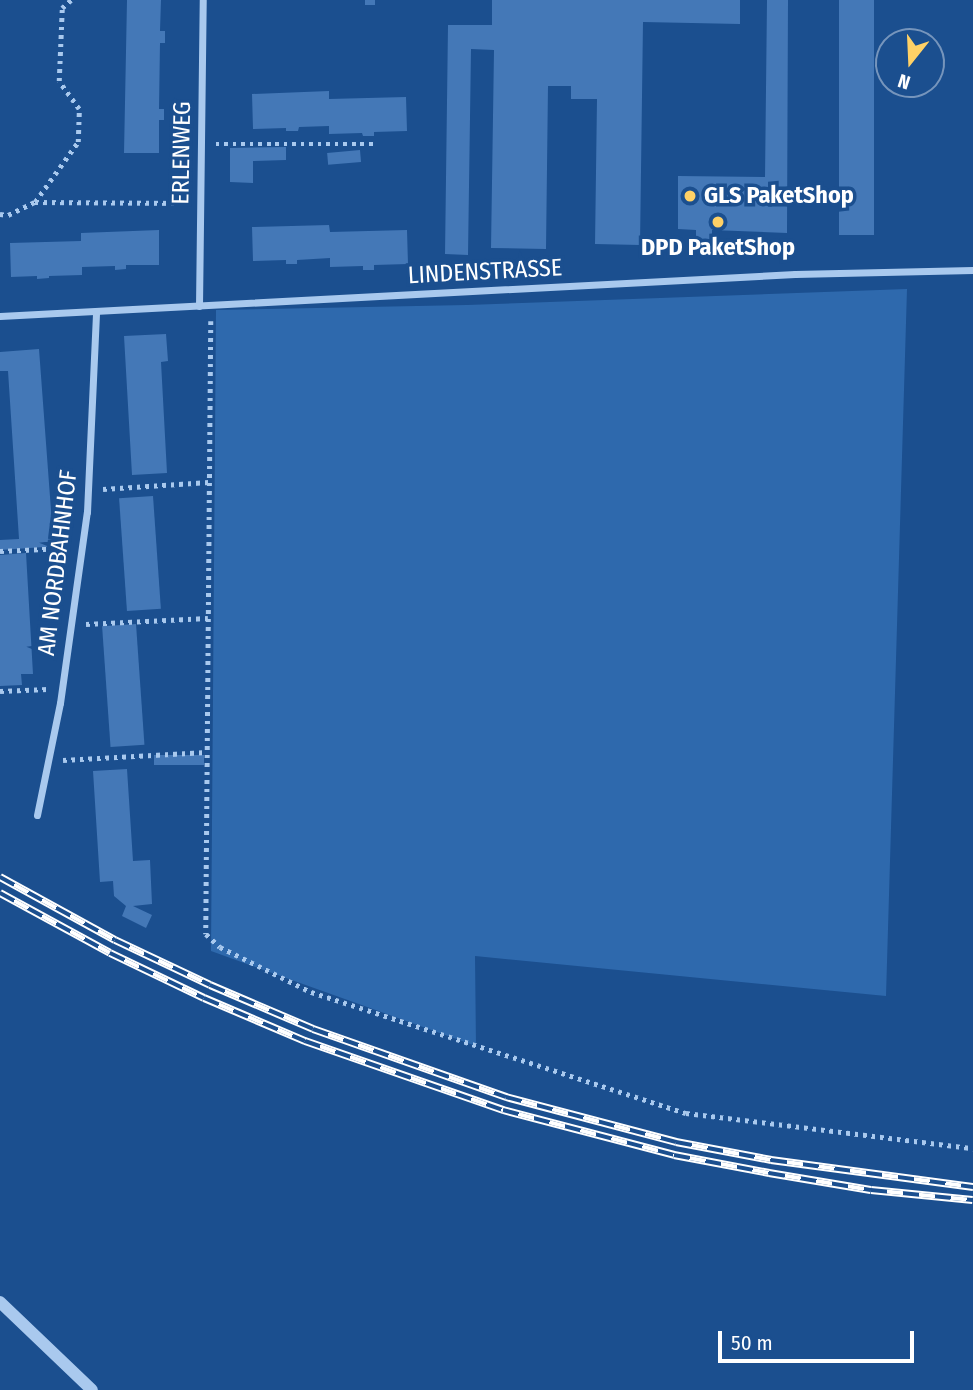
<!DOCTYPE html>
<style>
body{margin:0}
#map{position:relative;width:973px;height:1390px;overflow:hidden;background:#1b4f8f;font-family:"Fira Sans Condensed",sans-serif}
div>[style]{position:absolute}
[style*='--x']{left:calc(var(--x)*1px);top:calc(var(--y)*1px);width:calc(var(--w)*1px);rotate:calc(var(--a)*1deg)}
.green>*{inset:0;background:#2e69ad}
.building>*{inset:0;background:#4478b7;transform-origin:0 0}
.path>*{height:4.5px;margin-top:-2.25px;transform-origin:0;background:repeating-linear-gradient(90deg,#a9c9ee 0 3.5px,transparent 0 8.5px)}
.minor>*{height:7px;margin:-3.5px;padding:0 3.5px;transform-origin:3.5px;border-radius:3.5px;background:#a9c9ee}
.tertiary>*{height:12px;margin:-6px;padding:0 6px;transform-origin:6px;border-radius:6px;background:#a9c9ee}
.rail>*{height:8px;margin-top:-4px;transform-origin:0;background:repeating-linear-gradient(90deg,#1b4f8f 0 16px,#fff 0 32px);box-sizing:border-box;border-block:2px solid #fff}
.dots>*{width:19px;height:19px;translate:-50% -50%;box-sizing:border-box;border:4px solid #1b4f8f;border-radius:50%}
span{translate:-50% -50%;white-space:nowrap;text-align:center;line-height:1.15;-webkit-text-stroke:7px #1b4f8f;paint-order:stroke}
.street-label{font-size:24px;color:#fff}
.poi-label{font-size:24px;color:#fff;font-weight:700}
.left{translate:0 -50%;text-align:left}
.north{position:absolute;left:875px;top:28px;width:70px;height:70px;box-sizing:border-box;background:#1b4f8f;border:2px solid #7695bc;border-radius:50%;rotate:198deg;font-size:19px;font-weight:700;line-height:28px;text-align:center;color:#fff}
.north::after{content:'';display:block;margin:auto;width:24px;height:32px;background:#ffd166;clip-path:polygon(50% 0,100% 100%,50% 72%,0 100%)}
.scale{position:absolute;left:718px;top:1331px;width:196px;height:32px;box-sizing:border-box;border:4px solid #fff;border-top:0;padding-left:9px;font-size:21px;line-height:24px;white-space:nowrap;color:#fff;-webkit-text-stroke:5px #1b4f8f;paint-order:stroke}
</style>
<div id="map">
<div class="green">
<div style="clip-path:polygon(907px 289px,886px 996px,475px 956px,476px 1046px,211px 951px,216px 310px,467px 305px)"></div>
</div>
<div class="building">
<div style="clip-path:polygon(127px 0,161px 0,160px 31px,165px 31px,165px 43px,160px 43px,159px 109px,164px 109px,164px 120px,159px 120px,159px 153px,124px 153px)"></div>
<div style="left:365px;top:0;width:10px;height:5px"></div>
<div style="clip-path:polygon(492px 0,740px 0,740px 24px,643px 22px,640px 245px,595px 244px,597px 99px,571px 99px,571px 86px,548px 86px,546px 249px,491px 248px,494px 50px,471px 49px,468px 255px,445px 254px,448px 25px,492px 25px)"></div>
<div style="clip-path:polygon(767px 0,788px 0,787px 233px,712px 230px,712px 239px,696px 239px,696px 230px,678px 229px,678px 176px,765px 177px)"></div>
<div style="left:839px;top:0;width:35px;height:235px"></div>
<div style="clip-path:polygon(329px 91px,329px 99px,406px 97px,407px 131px,374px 132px,374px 136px,363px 136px,362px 133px,329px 134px,329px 126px,299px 127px,298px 131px,286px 131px,286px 128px,253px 129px,252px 94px)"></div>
<div style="clip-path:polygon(286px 147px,286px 160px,253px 161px,253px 183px,230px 182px,230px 148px)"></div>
<div style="left:360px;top:150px;width:12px;height:33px;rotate:85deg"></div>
<div style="clip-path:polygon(329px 225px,330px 232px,407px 230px,408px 264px,374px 265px,374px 270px,363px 270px,363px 266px,330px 267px,330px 258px,297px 260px,297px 264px,286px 264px,286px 260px,253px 261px,252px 227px)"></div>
<div style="clip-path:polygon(159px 230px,159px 265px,126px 265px,126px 269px,115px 270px,115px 266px,82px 267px,82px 275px,49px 276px,49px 278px,37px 279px,37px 276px,11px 277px,10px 243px,81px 241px,81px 233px)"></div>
<div style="clip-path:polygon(166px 334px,168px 361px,161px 362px,167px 473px,132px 475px,124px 336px)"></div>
<div style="clip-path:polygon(39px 349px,53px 537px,59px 536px,59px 546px,0 550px,0 540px,19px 539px,8px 371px,0 371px,0 352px)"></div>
<div style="left:153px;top:496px;width:113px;height:34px;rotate:86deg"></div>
<div style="clip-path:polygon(26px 553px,33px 674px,21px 674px,22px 685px,0 686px,0 555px)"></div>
<div style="left:136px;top:624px;width:121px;height:34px;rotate:86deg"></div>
<div style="left:204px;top:755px;width:10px;height:50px;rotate:90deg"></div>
<div style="clip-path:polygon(127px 769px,133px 861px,150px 860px,152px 904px,133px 906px,152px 915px,146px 928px,122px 916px,126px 906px,114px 896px,113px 881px,100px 882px,93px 771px)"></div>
</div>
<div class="path">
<div style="--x:216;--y:144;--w:159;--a:0"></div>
<div style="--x:35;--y:202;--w:74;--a:-54.4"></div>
<div style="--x:78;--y:142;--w:33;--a:-88"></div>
<div style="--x:79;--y:109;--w:34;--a:-126"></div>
<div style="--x:59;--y:81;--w:73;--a:-87.6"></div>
<div style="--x:62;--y:8;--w:12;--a:-42"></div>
<div style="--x:0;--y:214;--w:8;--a:7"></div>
<div style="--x:8;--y:215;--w:30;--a:-26"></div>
<div style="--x:35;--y:202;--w:150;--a:0.4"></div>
<div style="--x:211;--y:321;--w:613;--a:90.47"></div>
<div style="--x:206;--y:934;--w:19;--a:43"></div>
<div style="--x:220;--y:947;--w:102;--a:26.3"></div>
<div style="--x:311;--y:992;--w:394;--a:17.9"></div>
<div style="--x:686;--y:1113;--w:289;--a:7"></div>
<div style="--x:103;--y:489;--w:106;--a:-3.8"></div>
<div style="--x:0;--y:551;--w:66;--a:-2.6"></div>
<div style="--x:86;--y:624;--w:122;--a:-2.8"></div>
<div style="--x:0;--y:691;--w:48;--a:-2.4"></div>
<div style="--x:63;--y:760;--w:144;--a:-3.2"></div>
</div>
<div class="minor">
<div style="--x:199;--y:306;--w:306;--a:-89.3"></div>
<div style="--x:0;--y:316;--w:796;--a:-3.02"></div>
<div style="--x:795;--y:274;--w:178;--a:-1.3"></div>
<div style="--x:37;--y:815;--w:114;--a:-78.4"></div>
<div style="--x:60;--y:703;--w:193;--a:-82"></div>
<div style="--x:87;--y:512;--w:199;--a:-87.4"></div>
</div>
<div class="tertiary">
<div style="--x:0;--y:1302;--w:127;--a:43.7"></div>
</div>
<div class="rail">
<div style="--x:0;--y:877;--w:131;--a:28.7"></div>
<div style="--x:115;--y:940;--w:105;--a:25.3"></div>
<div style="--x:210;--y:985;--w:112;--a:23.1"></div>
<div style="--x:313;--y:1029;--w:205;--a:19.4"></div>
<div style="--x:506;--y:1097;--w:176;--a:14.8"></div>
<div style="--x:676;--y:1142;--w:97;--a:10.7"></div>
<div style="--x:771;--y:1160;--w:204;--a:7.6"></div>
<div style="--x:0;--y:893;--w:125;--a:28.6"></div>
<div style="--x:110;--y:953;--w:104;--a:25.6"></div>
<div style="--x:204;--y:998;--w:110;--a:23.1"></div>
<div style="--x:305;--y:1041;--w:210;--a:19.2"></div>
<div style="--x:503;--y:1110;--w:177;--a:14.7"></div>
<div style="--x:674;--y:1155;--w:97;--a:10.7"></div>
<div style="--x:769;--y:1173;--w:103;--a:9.5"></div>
<div style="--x:871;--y:1190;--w:102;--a:5.6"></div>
</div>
<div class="dots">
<div style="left:690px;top:196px;background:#ffd166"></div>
<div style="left:718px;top:222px;background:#ffd166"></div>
</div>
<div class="street-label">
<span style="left:182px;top:153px;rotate:-89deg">ERLENWEG</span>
<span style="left:485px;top:272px;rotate:-3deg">LINDENSTRASSE</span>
<span style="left:58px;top:563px;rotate:-83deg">AM NORDBAHNHOF</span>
</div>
<div class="poi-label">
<span class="left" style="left:704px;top:196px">GLS PaketShop</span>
<span style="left:718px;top:248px">DPD PaketShop</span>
</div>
<div class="north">N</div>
<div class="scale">50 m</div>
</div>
